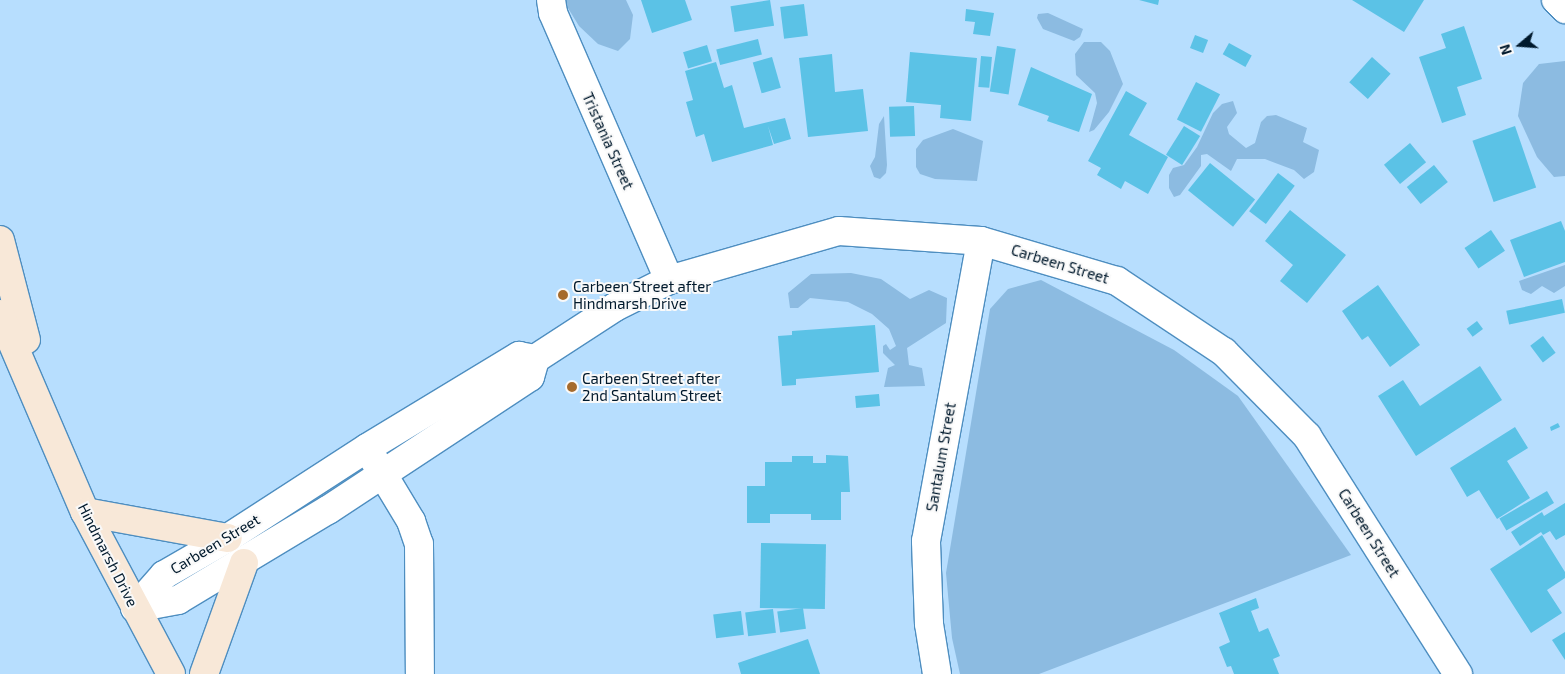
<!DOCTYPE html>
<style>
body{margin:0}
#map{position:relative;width:1565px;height:674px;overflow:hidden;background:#b7defe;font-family:"Exo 2",sans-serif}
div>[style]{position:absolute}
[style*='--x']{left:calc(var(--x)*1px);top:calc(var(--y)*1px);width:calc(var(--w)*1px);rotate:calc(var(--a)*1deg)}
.green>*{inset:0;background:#8cbbe1}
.building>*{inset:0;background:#5bc2e6;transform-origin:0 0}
.roads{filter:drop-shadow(1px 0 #4e8ec0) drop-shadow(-1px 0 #4e8ec0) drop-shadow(0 1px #4e8ec0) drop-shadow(0 -1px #4e8ec0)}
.street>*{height:28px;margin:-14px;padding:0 14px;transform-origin:14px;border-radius:14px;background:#fff}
.secondary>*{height:28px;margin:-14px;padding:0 14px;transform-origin:14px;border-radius:14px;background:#f8e8d8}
.dots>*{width:14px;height:14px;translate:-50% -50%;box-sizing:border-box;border:2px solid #f9f9f9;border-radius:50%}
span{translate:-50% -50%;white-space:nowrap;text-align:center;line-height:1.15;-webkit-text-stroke:4px #f9f9f9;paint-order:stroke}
.street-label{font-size:15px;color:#00192c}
.poi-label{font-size:15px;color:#00192c}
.left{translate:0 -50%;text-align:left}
.north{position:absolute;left:1495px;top:20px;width:50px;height:50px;-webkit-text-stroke:4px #f9f9f9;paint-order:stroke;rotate:252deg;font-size:14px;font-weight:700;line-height:20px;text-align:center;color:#00192c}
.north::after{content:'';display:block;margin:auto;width:18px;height:22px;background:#00192c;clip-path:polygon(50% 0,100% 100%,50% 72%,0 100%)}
</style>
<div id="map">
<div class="green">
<div style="clip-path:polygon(563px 0,626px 0,633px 15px,630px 39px,618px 51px,598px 44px,579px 26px)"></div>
<div style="clip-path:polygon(1048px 13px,1083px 29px,1080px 37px,1074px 41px,1043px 29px,1037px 18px,1038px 14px)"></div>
<div style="clip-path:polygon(1084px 42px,1101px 42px,1110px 51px,1123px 84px,1109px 112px,1094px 130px,1089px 132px,1097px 103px,1095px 93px,1076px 75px,1075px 54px)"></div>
<div style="clip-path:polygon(1565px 61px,1565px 176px,1554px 177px,1537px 157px,1518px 116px,1523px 83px,1539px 64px)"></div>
<div style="clip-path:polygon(1233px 101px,1237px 113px,1227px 127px,1229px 134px,1246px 148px,1255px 143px,1261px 122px,1267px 116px,1276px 115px,1307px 128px,1303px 142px,1319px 150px,1314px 172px,1304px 179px,1294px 170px,1265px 159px,1237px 159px,1231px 171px,1207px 154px,1201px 155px,1201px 166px,1180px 195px,1174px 197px,1169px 188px,1169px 175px,1173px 168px,1184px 165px,1197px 147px,1213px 113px,1222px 104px)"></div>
<div style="clip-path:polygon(884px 116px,887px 165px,886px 173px,880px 179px,874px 177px,870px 166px,875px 157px,879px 124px)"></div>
<div style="clip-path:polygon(953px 129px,983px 141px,977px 181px,935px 179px,920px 174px,916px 167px,916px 149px,923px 140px)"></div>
<div style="clip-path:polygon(1565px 265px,1565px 286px,1554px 293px,1542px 286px,1531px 294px,1522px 290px,1519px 281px)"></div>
<div style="clip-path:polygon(851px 273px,881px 279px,910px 299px,929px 290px,947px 298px,946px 323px,907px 348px,909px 365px,922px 368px,925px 386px,884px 387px,888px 368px,895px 365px,883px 353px,883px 346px,886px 344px,890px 350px,896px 346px,889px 329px,872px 314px,848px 302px,810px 298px,798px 308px,790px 308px,788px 293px,811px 274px)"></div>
<div style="clip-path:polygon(1041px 280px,1174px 350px,1238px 396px,1351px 555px,1039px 674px,960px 674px,952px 638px,946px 573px,990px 309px,1008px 289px)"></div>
</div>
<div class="building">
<div style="clip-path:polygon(641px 0,685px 0,692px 20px,652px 33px)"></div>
<div style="left:770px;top:0;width:26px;height:40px;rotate:81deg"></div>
<div style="clip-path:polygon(1139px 0,1159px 0,1158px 5px)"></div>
<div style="clip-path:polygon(1352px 0,1424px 0,1404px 32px)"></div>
<div style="left:804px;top:4px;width:32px;height:24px;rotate:83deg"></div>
<div style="clip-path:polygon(966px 9px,994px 13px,990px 36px,973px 34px,975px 22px,965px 21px)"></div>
<div style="clip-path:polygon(1464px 26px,1482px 79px,1457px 87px,1466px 115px,1442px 123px,1419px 57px,1446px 48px,1441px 34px)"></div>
<div style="left:1195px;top:35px;width:14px;height:14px;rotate:21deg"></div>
<div style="left:758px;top:39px;width:16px;height:43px;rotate:76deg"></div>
<div style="left:1229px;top:43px;width:26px;height:13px;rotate:29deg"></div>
<div style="left:707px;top:45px;width:17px;height:25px;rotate:73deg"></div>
<div style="left:997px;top:46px;width:19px;height:46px;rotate:9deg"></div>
<div style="clip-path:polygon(910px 52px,977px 58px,971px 121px,940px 118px,941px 105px,906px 102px)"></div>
<div style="clip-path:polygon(832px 54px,835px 92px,863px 89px,868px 131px,808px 137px,799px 58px)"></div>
<div style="left:981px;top:56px;width:11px;height:31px;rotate:5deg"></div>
<div style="left:772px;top:57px;width:32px;height:20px;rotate:74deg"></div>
<div style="left:1372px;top:57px;width:25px;height:34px;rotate:42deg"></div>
<div style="clip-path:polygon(716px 62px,724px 88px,732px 85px,744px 128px,785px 118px,791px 139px,774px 144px,768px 126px,773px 145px,712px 162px,704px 134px,696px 137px,686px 102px,693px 100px,685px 71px)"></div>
<div style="clip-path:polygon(1031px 67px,1092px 94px,1079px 132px,1047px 121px,1049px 116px,1018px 105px)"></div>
<div style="left:1196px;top:82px;width:27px;height:42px;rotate:27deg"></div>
<div style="clip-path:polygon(1126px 91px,1147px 103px,1129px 135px,1168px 157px,1148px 194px,1125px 181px,1121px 189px,1097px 175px,1101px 168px,1088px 161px)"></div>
<div style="left:914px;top:106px;width:30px;height:25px;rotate:88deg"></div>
<div style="left:1184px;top:126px;width:19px;height:34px;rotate:32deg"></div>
<div style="left:1515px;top:126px;width:65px;height:45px;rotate:71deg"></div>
<div style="left:1410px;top:143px;width:25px;height:34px;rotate:50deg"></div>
<div style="left:1210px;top:163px;width:58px;height:35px;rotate:39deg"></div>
<div style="left:1434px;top:165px;width:22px;height:35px;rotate:51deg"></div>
<div style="left:1278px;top:173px;width:21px;height:48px;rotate:37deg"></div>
<div style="clip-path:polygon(1290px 210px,1346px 255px,1307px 303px,1280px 281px,1293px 265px,1265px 241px)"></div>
<div style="clip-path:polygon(1561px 221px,1565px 231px,1565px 262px,1524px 277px,1510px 240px)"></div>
<div style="left:1491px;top:230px;width:25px;height:32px;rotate:56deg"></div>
<div style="clip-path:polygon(1378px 285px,1420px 345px,1390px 367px,1368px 336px,1362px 340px,1342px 311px)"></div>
<div style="left:1562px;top:299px;width:14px;height:57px;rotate:78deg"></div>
<div style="left:1477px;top:321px;width:10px;height:13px;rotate:53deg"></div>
<div style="clip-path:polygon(875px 325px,879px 372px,796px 379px,796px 385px,782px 386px,778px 336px,792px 335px,792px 331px)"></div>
<div style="left:1543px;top:336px;width:21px;height:16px;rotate:53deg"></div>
<div style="clip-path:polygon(1480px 366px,1502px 400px,1416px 456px,1378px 396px,1403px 380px,1420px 406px)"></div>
<div style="left:879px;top:394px;width:12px;height:24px;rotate:85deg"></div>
<div style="clip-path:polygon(1558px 423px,1560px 427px,1551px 431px,1550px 427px)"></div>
<div style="clip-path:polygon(1515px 427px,1528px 448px,1507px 461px,1530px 498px,1497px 519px,1479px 490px,1467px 497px,1450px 468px)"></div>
<div style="clip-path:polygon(826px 455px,848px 456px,850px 492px,841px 492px,841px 520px,811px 520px,811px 514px,770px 514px,770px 523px,747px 523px,747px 486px,765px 486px,765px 462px,792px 462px,792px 456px,813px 456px,813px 463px,826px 463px)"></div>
<div style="left:1547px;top:491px;width:14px;height:55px;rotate:60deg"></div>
<div style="clip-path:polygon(1565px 503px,1565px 535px,1556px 540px,1550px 531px,1543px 535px,1541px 532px,1520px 546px,1511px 532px,1542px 512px,1544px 516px)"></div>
<div style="clip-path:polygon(1542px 535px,1565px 572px,1565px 578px,1547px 590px,1562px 613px,1531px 633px,1490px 569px)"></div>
<div style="left:761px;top:543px;width:65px;height:65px;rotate:1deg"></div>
<div style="clip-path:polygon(1256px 598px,1259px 608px,1251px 611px,1259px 632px,1268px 628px,1280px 656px,1273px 659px,1279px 674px,1234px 674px,1231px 666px,1227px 667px,1219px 647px,1230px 642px,1219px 613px)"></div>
<div style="left:803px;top:608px;width:21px;height:26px;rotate:82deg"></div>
<div style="left:773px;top:609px;width:24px;height:28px;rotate:83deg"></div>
<div style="left:741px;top:611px;width:24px;height:28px;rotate:83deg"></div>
<div style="clip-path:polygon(1565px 632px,1565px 660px,1552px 640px)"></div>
<div style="clip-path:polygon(808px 639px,820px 674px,741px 674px,738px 663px)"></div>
</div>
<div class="roads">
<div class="street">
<div style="--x:551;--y:0;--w:13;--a:81"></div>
<div style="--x:553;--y:13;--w:291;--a:66.5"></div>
<div style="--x:1556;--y:0;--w:13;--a:45"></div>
<div style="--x:373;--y:458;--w:74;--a:58.9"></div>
<div style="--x:411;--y:521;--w:24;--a:71"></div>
<div style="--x:419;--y:544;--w:130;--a:89.6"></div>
<div style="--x:135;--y:608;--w:44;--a:-10.5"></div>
<div style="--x:178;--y:600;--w:175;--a:-31"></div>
<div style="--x:328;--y:510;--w:242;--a:-33.4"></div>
<div style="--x:530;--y:377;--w:19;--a:-74"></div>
<div style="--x:535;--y:359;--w:95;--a:-33"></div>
<div style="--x:615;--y:307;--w:60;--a:-26.6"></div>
<div style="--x:669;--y:280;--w:177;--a:-16.1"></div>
<div style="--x:839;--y:231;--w:142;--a:4"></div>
<div style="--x:981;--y:241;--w:142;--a:16.4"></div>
<div style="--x:1117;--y:281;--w:128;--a:33.6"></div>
<div style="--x:1224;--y:352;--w:118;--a:45.3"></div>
<div style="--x:1307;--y:436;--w:282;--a:57.6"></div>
<div style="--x:135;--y:608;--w:44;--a:-48.7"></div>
<div style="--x:164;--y:575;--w:74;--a:-30"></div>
<div style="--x:228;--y:538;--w:166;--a:-32.9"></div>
<div style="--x:367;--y:448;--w:178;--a:-31.2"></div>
<div style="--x:519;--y:356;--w:16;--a:11"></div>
<div style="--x:937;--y:674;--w:51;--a:-99.1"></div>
<div style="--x:929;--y:624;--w:83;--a:-92.1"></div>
<div style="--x:926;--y:541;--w:305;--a:-79.6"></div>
</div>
<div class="secondary">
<div style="--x:0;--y:240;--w:103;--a:75.4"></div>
<div style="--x:0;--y:314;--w:215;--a:66.8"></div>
<div style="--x:85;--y:512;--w:183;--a:62"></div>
<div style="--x:85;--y:512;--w:145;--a:10.3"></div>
<div style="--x:204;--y:674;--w:118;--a:-70.2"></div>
</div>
</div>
<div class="dots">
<div style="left:563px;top:295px;background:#a66b2c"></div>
<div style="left:572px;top:387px;background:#a66b2c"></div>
</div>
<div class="street-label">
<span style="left:608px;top:141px;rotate:66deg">Tristania Street</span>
<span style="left:1060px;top:264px;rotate:17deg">Carbeen Street</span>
<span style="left:941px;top:457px;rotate:-80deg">Santalum Street</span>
<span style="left:1369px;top:533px;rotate:58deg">Carbeen Street</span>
<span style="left:215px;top:544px;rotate:-31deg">Carbeen Street</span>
<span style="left:108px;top:555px;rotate:63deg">Hindmarsh Drive</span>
</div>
<div class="poi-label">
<span class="left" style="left:573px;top:295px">Carbeen Street after<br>Hindmarsh Drive</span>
<span class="left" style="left:582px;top:387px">Carbeen Street after<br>2nd Santalum Street</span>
</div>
<div class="north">N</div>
</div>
